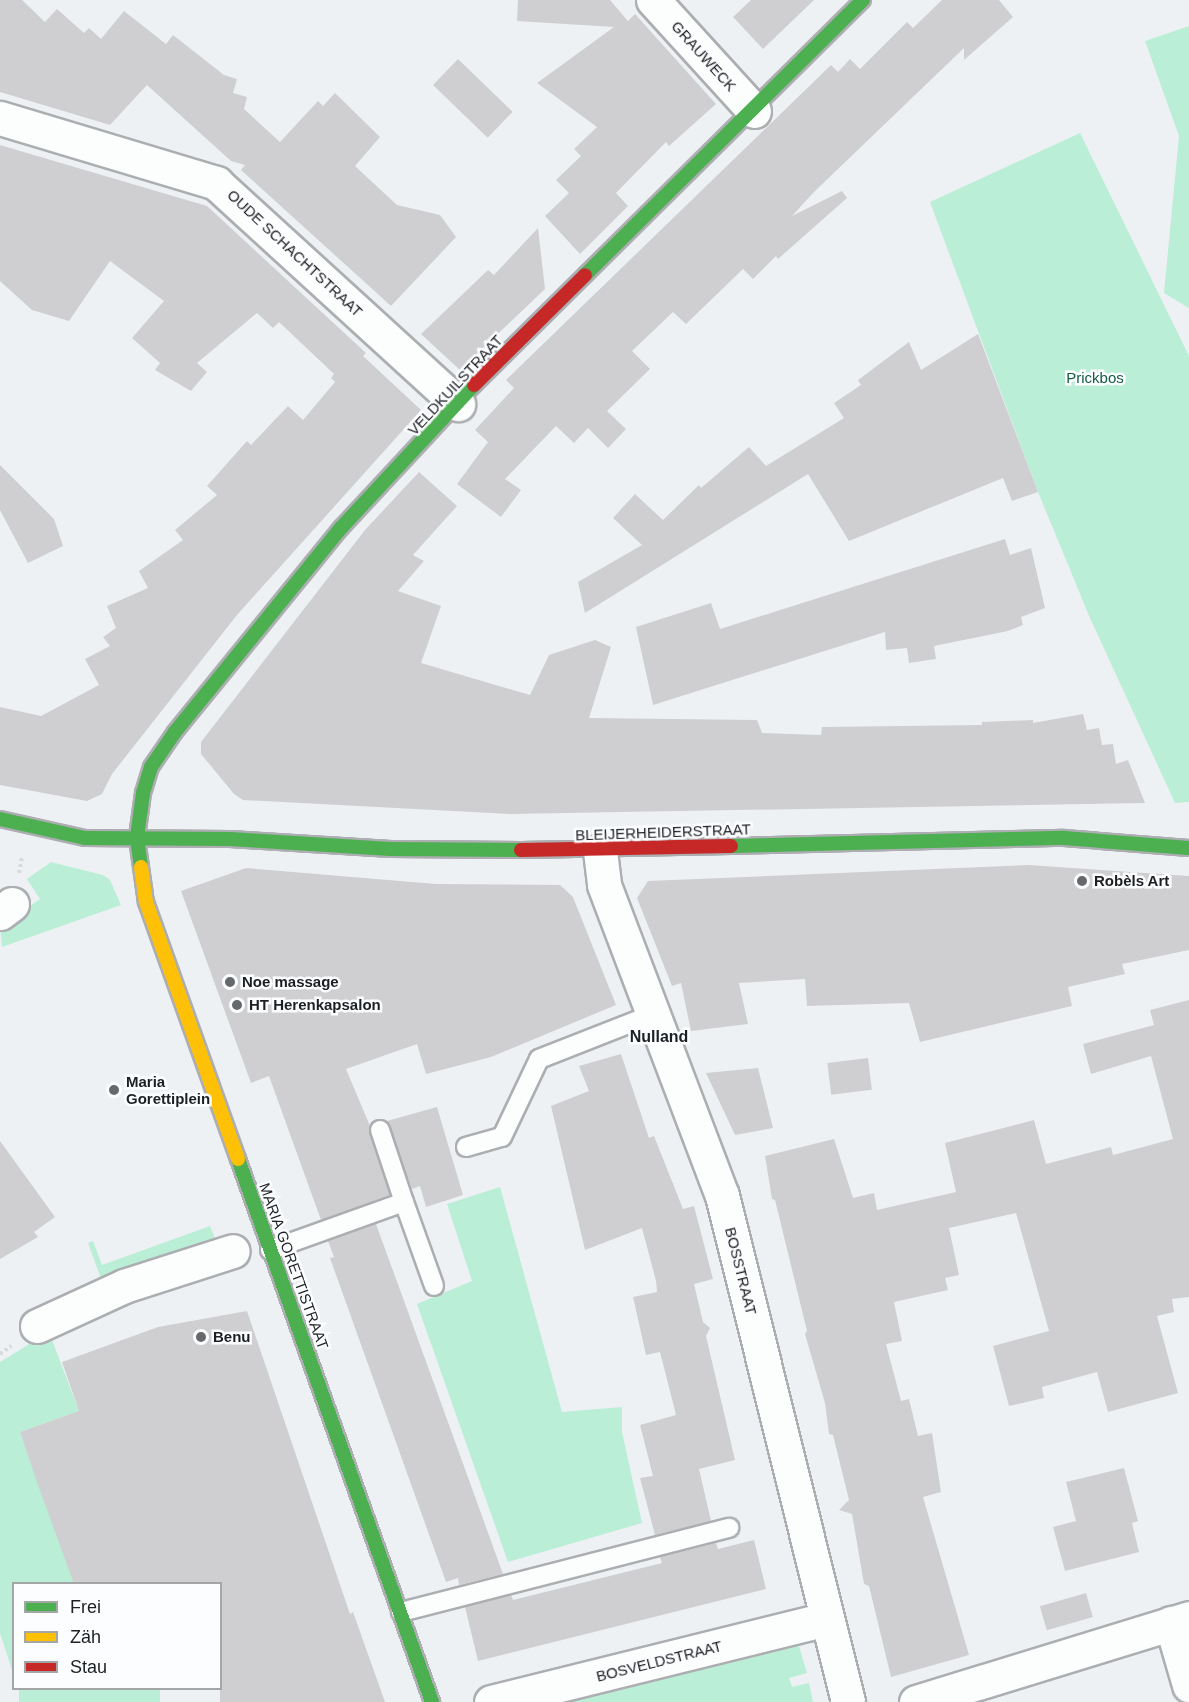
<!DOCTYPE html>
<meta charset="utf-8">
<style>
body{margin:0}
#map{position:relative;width:1189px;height:1702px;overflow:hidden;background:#eef1f4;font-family:Arial,sans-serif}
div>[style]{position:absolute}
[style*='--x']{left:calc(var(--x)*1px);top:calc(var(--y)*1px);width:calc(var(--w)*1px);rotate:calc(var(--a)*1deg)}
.green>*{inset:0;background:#baeed6;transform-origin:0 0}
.building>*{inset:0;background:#cfcfd1;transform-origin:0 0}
.path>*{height:4px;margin-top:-2px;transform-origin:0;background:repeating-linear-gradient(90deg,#d8d9da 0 3px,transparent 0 6px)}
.roads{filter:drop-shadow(2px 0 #acaeb1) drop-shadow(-2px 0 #acaeb1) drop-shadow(0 2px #acaeb1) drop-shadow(0 -2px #acaeb1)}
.lane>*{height:18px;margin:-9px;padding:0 9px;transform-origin:9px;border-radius:9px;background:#fcfdfd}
.street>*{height:33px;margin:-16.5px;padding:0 16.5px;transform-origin:16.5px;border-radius:16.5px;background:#fcfdfd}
.fast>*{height:14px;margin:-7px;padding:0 7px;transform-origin:7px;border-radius:7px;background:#4caf50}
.slow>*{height:14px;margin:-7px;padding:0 7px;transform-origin:7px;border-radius:7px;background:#ffc107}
.jam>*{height:14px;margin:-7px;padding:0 7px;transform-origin:7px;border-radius:7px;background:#c62828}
.dots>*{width:16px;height:16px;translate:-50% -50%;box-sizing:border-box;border:3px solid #fcfdff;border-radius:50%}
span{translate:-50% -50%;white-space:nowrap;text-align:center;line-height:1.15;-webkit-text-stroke:5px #fcfdff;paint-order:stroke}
.street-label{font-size:15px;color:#1d2023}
.park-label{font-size:15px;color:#155c3f}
.poi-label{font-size:15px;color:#1d2023;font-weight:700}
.left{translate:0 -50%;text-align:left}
.neighbourhood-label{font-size:16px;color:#1d2023;font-weight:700}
.legend{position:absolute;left:12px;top:1582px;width:210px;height:108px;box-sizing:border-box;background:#fcfdff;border:2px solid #a3a5a7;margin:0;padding:8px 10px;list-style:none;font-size:18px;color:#1d2023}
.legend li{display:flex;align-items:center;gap:12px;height:30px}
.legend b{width:30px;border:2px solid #a3a5a7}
</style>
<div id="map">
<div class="green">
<div style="clip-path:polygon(1189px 26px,1189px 308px,1164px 293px,1179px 136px,1145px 41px)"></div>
<div style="clip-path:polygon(1080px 133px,1189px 356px,1189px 802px,1175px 803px,1090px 618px,1038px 492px,930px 202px)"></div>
<div style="clip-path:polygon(51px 862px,103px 875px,110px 880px,121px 905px,2px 947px,0 927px,40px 899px,27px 879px)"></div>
<div style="clip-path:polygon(500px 1187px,562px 1412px,622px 1407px,622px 1432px,642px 1523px,508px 1562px,417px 1304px,472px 1281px,447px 1204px)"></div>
<div style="clip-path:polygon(210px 1226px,215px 1238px,101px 1279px,88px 1243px,93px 1241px,102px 1265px)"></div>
<div style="clip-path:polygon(49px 1332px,79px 1411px,20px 1432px,74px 1583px,14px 1584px,13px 1673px,0 1633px,0 1362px)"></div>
<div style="clip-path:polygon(799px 1646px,807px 1673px,789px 1678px,792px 1687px,809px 1683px,813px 1702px,570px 1702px)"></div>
<div style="left:19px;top:1689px;width:141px;height:13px"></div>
</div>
<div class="building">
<div style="clip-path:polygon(0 0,22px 0,45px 22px,57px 9px,84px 33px,89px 28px,101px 39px,124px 11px,166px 44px,173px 35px,224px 75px,237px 79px,233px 93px,247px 97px,244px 109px,280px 142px,318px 101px,323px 106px,335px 93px,380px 137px,355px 166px,397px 205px,440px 215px,456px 237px,391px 306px,241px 170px,245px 165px,231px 161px,147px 85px,110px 125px,0 92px)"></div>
<div style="clip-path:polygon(518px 0,610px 0,628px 21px,635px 14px,716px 104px,669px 146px,666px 142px,616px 193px,628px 206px,580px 254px,545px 216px,569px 193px,556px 180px,581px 156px,574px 149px,597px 127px,537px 83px,614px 27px,517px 21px)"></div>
<div style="clip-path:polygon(751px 0,814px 0,763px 49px,733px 17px)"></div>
<div style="clip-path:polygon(942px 0,999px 0,1013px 17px,964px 60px,964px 48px,814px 192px,792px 216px,842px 191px,847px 198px,778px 259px,776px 256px,753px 279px,743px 269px,686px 324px,673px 312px,632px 351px,650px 369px,607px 411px,626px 429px,608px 448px,588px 428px,574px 443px,556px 426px,505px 479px,521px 490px,501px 517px,457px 484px,488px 442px,475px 430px,514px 388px,506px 380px,831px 65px,838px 72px,850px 59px,860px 69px,907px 22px,913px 28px)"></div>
<div style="left:458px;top:59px;width:76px;height:36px;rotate:44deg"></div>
<div style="clip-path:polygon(0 145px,207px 206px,366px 353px,363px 356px,421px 410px,237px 615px,112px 774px,102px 794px,87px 801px,0 785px,0 707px,41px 716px,99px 685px,85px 659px,110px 646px,103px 637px,116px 628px,107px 606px,148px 588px,139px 571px,183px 540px,175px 530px,217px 495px,207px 486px,247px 441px,251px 445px,288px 406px,303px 420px,335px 382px,331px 378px,334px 374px,279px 322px,273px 328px,257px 313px,197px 363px,207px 372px,191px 391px,155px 370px,160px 363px,132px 338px,164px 301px,110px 261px,69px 321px,32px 310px,0 281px)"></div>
<div style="clip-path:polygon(538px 228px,545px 289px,460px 370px,421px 334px,488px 270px,494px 275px)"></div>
<div style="clip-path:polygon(978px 334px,1038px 492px,1012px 501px,1003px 478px,849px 541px,808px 474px,585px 613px,578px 582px,642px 545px,613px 518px,635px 494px,663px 520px,699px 485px,701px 488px,749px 447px,766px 466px,844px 418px,834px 403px,861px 385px,858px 380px,909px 342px,921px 370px)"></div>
<div style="clip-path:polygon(0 465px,54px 519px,63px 546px,28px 563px,0 510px)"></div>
<div style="clip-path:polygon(419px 472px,457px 506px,413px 555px,424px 561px,398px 591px,441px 606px,421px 663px,530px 695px,549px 655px,595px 640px,611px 647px,589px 718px,757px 720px,762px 733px,821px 735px,822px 727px,982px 725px,982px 722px,1033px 720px,1033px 723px,1083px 714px,1087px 730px,1099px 728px,1102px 745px,1113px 744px,1116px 764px,1128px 760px,1145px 803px,510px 814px,243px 800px,234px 794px,201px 754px,201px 742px,365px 530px)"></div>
<div style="clip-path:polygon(1005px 539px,1010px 555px,1031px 548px,1045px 608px,1021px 617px,1023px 625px,1008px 631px,934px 646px,936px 659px,909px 663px,907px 648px,886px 650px,885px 632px,653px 705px,636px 627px,711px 603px,720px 629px)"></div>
<div style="clip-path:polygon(1029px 865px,1189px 876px,1189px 950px,1122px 964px,1125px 974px,1068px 987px,1072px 1006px,920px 1042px,909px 1003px,807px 1006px,805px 979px,739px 983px,748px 1024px,691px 1031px,681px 983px,672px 986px,637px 898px,648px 881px)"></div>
<div style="clip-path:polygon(246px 868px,436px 884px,560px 885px,573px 897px,616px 1005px,491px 1057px,426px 1074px,417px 1044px,346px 1069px,370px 1126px,390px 1195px,321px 1220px,269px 1076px,251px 1083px,181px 891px)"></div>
<div style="clip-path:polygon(1189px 1000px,1189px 1297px,1172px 1299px,1174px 1312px,1157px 1316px,1178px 1393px,1108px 1412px,1097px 1372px,1042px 1387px,1044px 1398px,1009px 1406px,993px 1346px,1049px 1331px,1016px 1213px,949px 1228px,959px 1275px,945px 1278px,948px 1290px,894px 1302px,902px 1341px,886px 1344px,901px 1401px,909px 1399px,918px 1436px,932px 1433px,941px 1492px,923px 1497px,969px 1655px,891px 1677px,869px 1586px,864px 1584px,852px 1514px,839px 1510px,849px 1500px,833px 1435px,829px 1434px,825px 1403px,805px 1334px,807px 1331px,775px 1200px,772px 1199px,765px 1156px,834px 1139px,853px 1198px,874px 1193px,877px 1210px,956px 1192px,945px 1143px,1034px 1120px,1046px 1164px,1111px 1147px,1113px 1155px,1173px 1139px,1151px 1056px,1091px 1074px,1083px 1044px,1154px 1025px,1150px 1010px)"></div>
<div style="clip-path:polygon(621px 1054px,649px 1138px,654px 1136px,683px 1209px,694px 1206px,713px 1279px,694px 1284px,703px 1322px,710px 1328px,706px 1336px,735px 1460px,699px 1469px,711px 1521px,655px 1535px,640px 1478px,653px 1476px,640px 1425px,676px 1415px,660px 1352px,646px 1355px,633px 1297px,657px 1292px,656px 1281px,642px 1228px,585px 1250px,551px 1106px,589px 1091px,579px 1066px)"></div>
<div style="left:868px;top:1058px;width:32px;height:41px;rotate:83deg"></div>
<div style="clip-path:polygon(758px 1068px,773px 1128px,735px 1135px,706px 1073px)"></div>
<div style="clip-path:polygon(437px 1107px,463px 1195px,426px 1207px,420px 1186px,412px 1189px,387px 1121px)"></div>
<div style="clip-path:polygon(0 1141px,55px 1217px,34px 1232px,38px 1237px,0 1259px)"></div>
<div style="clip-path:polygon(376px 1224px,411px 1320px,503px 1574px,459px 1585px,458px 1578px,446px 1582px,330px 1258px,334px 1257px,328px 1241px)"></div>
<div style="clip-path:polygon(247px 1311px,350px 1614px,353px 1612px,385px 1702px,220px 1702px,220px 1584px,74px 1584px,38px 1485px,20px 1432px,79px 1411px,62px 1362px,158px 1327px)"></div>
<div style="clip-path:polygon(1124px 1468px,1138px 1521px,1132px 1523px,1139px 1552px,1065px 1571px,1053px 1527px,1076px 1521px,1066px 1482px)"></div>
<div style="clip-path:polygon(754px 1540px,766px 1589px,478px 1661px,465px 1607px,511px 1595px,513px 1600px,662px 1563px,660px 1557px,716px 1543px,718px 1549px)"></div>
<div style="left:1086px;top:1593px;width:25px;height:48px;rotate:74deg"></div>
</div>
<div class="path">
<div style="--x:19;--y:873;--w:16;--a:-79"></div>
<div style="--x:0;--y:1354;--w:14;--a:-36"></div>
</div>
<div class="roads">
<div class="lane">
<div style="--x:380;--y:1130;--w:76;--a:71.6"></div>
<div style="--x:466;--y:1147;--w:37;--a:-16"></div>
<div style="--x:502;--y:1137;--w:86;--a:-64.6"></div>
<div style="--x:539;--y:1059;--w:120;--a:-21.4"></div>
<div style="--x:270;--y:1250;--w:142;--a:-19.7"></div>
<div style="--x:404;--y:1202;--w:89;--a:70.3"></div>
<div style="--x:401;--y:1612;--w:339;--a:-14.4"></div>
</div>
<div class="street">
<div style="--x:653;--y:0;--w:150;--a:47.7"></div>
<div style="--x:0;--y:118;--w:226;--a:16.7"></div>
<div style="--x:216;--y:183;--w:328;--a:42.4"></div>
<div style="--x:600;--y:851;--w:34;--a:83"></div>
<div style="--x:604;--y:885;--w:332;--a:69.2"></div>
<div style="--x:722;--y:1195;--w:522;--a:76.04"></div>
<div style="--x:0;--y:913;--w:15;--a:-37"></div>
<div style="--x:37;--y:1326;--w:96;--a:-24.7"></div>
<div style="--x:124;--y:1286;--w:114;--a:-17.8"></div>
<div style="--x:1171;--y:1623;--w:65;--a:73.8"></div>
<div style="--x:491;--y:1702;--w:346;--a:-13.9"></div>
<div style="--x:916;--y:1702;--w:286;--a:-17.1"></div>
</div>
<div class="fast">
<div style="--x:585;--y:275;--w:391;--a:-44.7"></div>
<div style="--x:0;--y:819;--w:87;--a:12.6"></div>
<div style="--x:85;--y:838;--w:145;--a:0.4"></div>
<div style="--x:230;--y:839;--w:161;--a:3.6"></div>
<div style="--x:391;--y:849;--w:130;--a:0.4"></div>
<div style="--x:731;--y:846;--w:333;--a:-1.4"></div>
<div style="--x:1064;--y:838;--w:125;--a:4.6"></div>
<div style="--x:141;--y:867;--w:30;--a:-98"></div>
<div style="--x:137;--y:837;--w:44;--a:-82.2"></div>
<div style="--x:143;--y:793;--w:27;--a:-73"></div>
<div style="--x:151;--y:767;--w:42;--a:-55.6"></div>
<div style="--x:175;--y:732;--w:263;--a:-50.9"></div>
<div style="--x:341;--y:528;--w:195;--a:-47.1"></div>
<div style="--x:238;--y:1159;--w:577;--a:70.34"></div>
</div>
<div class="slow">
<div style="--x:141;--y:867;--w:35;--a:82"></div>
<div style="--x:146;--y:902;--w:273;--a:70.3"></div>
</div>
<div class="jam">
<div style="--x:474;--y:385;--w:156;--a:-44.7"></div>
<div style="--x:521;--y:850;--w:210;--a:-1.1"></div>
</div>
</div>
<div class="dots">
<div style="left:1082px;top:881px;background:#66696c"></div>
<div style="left:230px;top:982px;background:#66696c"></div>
<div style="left:237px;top:1005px;background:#66696c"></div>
<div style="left:114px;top:1090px;background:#66696c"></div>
<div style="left:201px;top:1337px;background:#66696c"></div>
</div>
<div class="street-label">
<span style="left:704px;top:56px;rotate:48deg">GRAUWECK</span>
<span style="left:295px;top:253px;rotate:43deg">OUDE SCHACHTSTRAAT</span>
<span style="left:455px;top:385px;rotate:-47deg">VELDKUILSTRAAT</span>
<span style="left:663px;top:832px;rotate:-2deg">BLEIJERHEIDERSTRAAT</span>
<span style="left:294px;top:1266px;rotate:70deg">MARIA GORETTISTRAAT</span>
<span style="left:741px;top:1271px;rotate:76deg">BOSSTRAAT</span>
<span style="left:659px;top:1661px;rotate:-14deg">BOSVELDSTRAAT</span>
</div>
<div class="park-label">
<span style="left:1095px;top:378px">Prickbos</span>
</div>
<div class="poi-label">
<span class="left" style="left:1094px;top:881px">Robèls Art</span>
<span class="left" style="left:242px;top:982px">Noe massage</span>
<span class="left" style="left:249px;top:1005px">HT Herenkapsalon</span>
<span class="left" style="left:126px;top:1090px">Maria<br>Gorettiplein</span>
<span class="left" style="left:213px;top:1337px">Benu</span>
</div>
<div class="neighbourhood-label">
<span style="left:659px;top:1037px">Nulland</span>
</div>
<ul class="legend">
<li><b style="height:8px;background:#4caf50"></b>Frei</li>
<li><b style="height:8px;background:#ffc107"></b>Zäh</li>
<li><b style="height:8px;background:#c62828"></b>Stau</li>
</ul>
</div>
